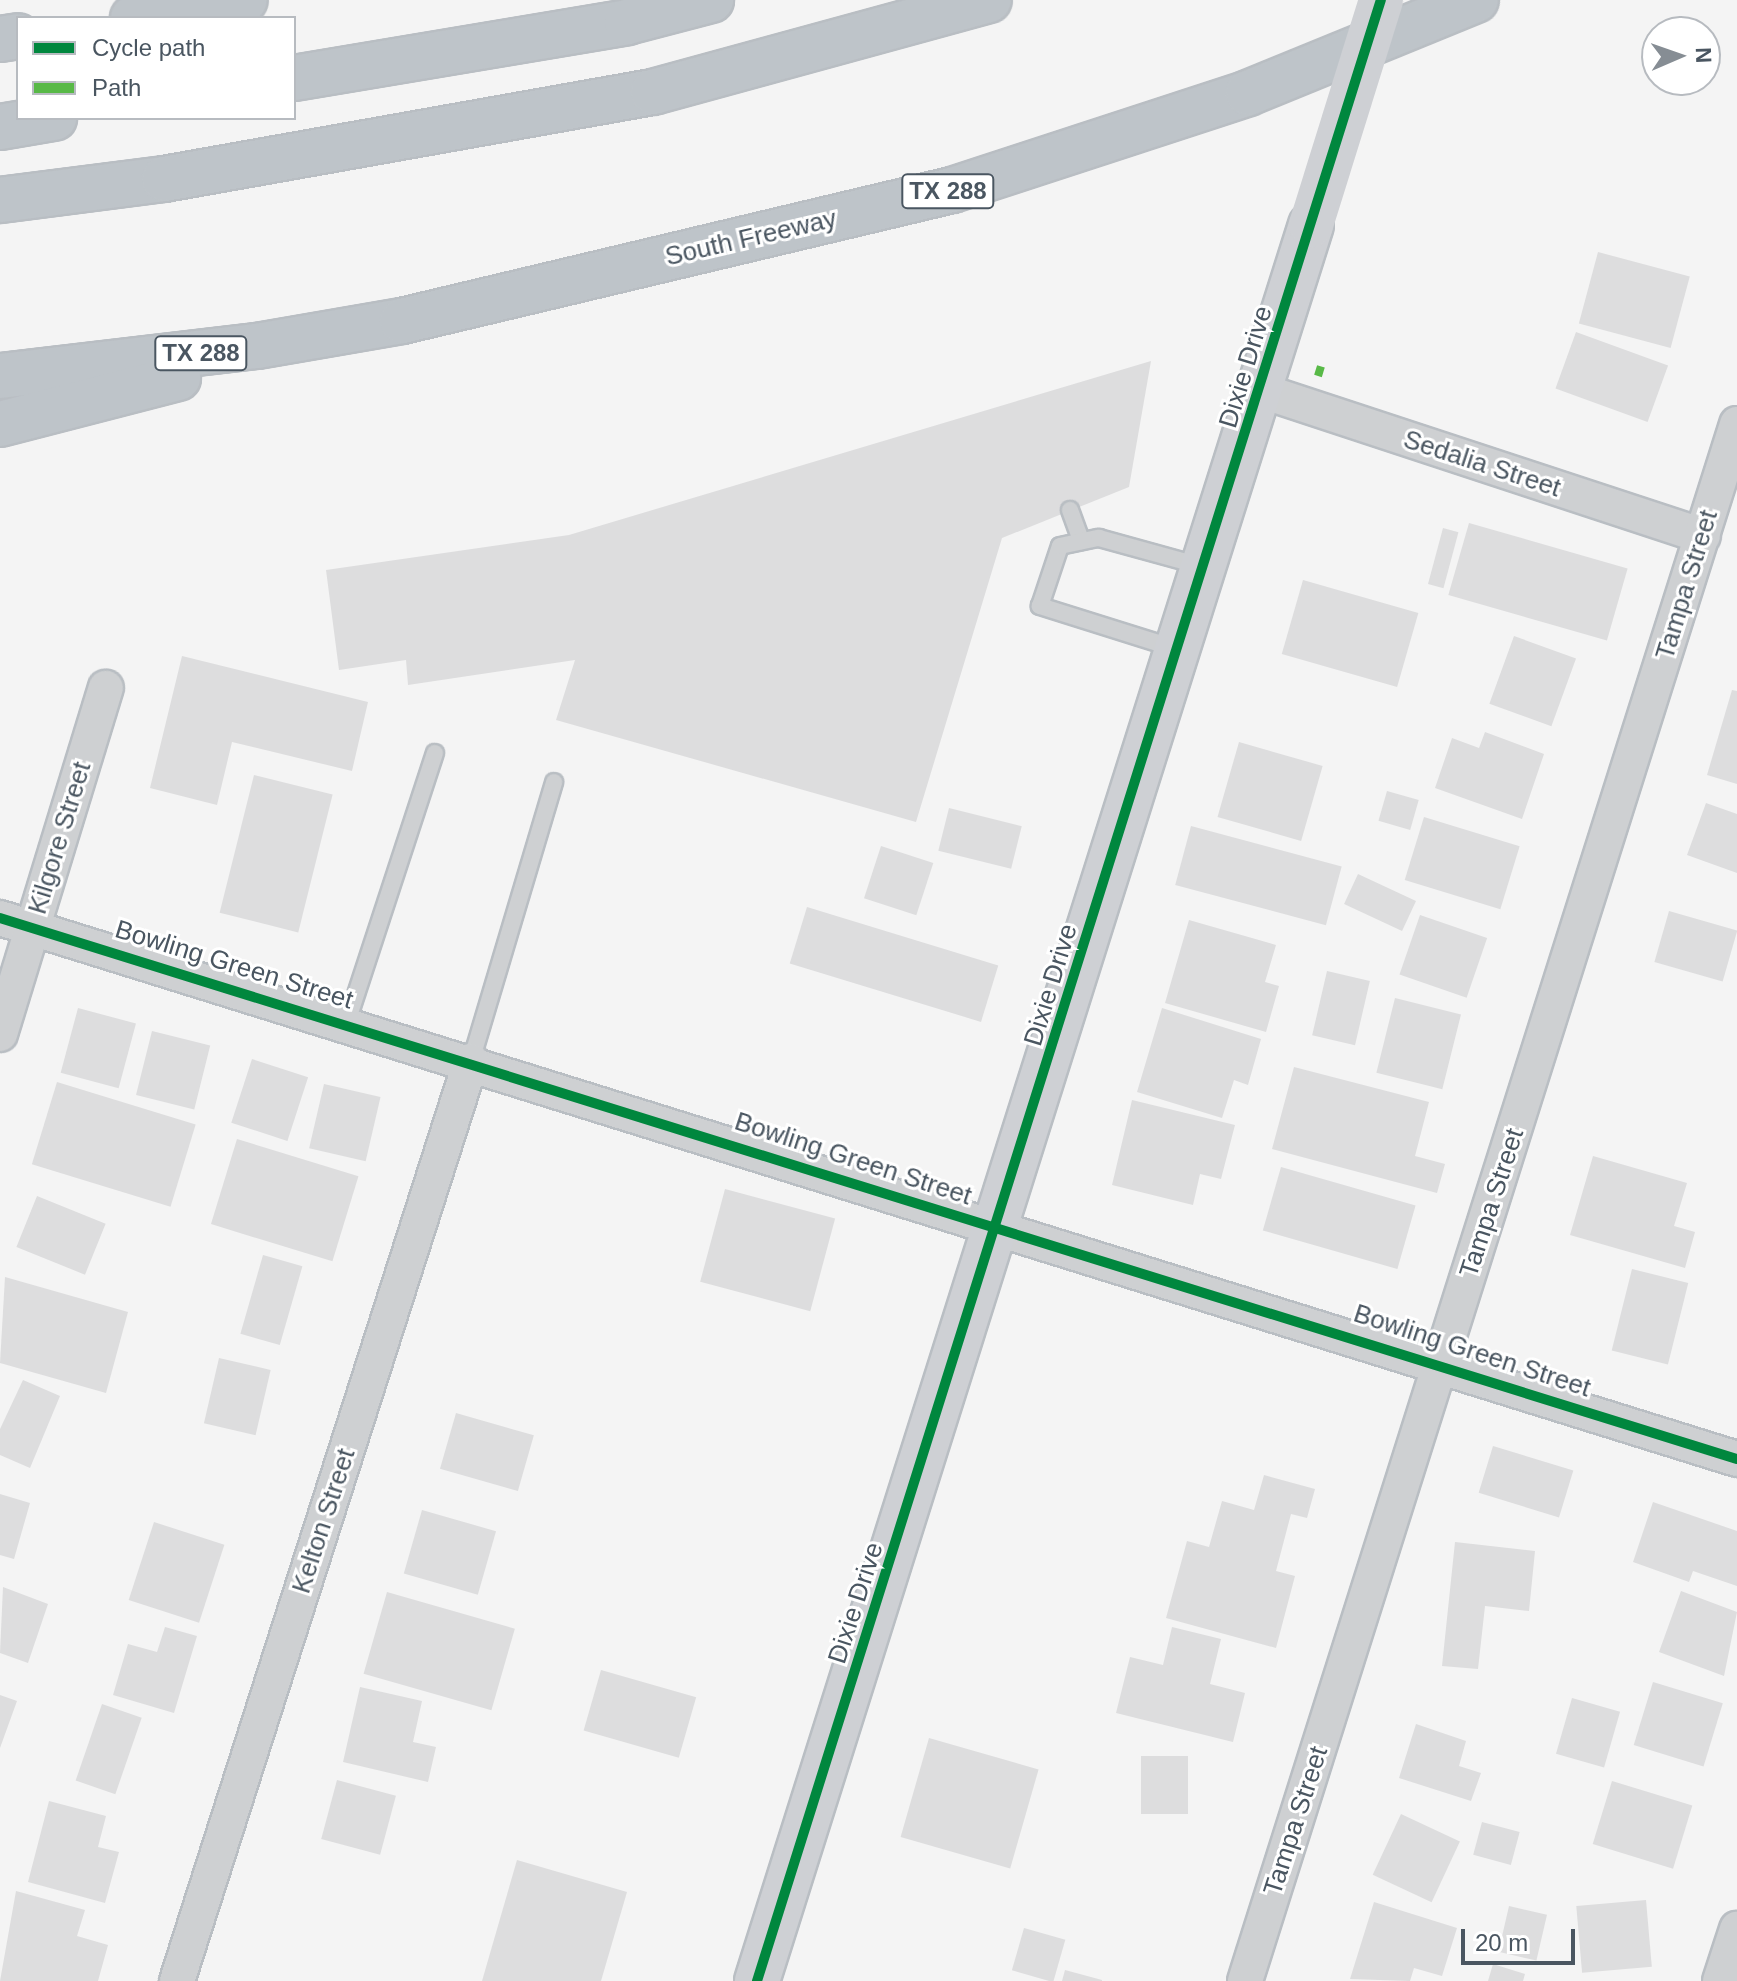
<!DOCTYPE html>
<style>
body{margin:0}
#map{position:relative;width:1737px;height:1981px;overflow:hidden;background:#f4f4f4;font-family:Arial,sans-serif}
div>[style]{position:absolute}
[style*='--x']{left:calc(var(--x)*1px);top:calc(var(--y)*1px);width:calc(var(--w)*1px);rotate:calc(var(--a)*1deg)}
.building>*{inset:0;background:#ddddde;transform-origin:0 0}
.roads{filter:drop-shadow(2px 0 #b9bec3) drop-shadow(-2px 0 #b9bec3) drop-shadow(0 2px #b9bec3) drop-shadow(0 -2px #b9bec3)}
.lane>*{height:16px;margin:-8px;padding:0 8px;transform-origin:8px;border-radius:8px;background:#ced0d2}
.street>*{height:34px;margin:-17px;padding:0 17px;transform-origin:17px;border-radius:17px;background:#ced0d2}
.secondary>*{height:44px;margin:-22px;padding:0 22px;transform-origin:22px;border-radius:22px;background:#ced0d4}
.highway>*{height:44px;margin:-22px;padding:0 22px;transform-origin:22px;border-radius:22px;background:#bec4c9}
.secondary-bridge>*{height:44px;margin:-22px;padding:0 22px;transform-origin:22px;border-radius:22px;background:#ced0d4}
.quiet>*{height:8px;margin-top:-4px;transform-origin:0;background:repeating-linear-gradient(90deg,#58b947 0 16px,transparent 0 24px)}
.cycleway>*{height:10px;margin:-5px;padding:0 5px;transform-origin:5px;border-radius:5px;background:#00873e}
span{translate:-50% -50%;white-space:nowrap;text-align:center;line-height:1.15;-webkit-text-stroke:6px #fff;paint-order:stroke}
.shield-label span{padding:2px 6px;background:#fff;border:2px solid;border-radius:6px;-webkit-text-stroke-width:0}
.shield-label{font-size:24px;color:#4a5661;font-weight:700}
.street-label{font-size:26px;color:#4a5661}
.legend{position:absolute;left:16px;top:16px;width:280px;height:104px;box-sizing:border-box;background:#fff;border:2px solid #b7bbc0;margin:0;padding:10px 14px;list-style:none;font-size:24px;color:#4a5661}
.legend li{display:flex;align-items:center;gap:16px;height:40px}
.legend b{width:40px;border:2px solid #b7bbc0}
.north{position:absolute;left:1641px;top:16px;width:80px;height:80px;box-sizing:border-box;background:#fff;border:2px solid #b7bbc0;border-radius:50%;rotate:88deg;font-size:22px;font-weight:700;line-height:32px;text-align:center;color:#4a5661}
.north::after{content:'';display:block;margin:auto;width:28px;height:36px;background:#868d94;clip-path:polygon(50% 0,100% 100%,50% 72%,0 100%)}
.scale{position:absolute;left:1461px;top:1929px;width:114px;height:36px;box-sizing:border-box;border:4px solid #4a5661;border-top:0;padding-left:10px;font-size:24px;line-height:28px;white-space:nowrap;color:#4a5661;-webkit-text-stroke:6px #fff;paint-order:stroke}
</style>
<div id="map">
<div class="building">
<div style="left:1598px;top:252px;width:95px;height:74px;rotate:15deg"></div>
<div style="left:1576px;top:332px;width:98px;height:60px;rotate:20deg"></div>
<div style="clip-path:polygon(1151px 361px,1129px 487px,1002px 538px,916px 822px,556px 720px,575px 660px,408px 685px,406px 660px,339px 670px,326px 570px,569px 535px)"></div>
<div style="left:1469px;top:523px;width:165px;height:75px;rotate:16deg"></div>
<div style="left:1443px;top:528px;width:16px;height:58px;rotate:15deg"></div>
<div style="left:1303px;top:580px;width:120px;height:77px;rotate:16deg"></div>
<div style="left:1514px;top:636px;width:66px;height:72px;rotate:20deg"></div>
<div style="clip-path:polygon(182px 656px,368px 702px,352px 771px,232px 742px,217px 805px,150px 788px)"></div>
<div style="clip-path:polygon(1732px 690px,1737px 691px,1737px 784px,1707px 775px)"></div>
<div style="clip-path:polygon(1485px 732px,1544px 754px,1522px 819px,1435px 788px,1452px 738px,1479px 748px)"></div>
<div style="left:1239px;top:742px;width:87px;height:78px;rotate:16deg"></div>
<div style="left:254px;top:775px;width:81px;height:142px;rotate:14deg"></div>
<div style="left:1387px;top:791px;width:33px;height:31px;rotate:16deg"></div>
<div style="clip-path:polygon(1706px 803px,1737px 814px,1737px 873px,1687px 855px)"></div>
<div style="left:949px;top:808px;width:75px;height:44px;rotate:14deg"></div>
<div style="left:1424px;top:817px;width:100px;height:66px;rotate:17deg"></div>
<div style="left:1191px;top:826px;width:156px;height:61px;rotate:15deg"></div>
<div style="left:881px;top:846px;width:55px;height:55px;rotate:18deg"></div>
<div style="left:1358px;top:874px;width:64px;height:33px;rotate:25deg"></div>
<div style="left:807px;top:907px;width:200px;height:59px;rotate:17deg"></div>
<div style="left:1669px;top:911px;width:71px;height:53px;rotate:16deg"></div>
<div style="left:1420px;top:915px;width:71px;height:63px;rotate:19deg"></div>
<div style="clip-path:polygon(1189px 920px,1276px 945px,1265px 982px,1279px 986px,1266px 1032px,1165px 1003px)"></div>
<div style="left:1327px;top:971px;width:44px;height:66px;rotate:13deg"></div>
<div style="left:1395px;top:998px;width:68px;height:77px;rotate:14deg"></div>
<div style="left:78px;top:1008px;width:60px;height:67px;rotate:15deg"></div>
<div style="clip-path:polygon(1162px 1008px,1261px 1039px,1248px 1085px,1234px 1080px,1222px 1118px,1137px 1092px)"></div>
<div style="left:152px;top:1031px;width:60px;height:66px;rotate:14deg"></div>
<div style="left:252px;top:1059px;width:59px;height:67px;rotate:18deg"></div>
<div style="clip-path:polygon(1294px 1067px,1429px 1102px,1415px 1156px,1445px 1164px,1437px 1193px,1272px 1149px)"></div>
<div style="left:57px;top:1082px;width:145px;height:86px;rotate:17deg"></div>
<div style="left:324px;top:1084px;width:58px;height:66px;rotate:13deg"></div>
<div style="clip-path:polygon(1132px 1100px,1235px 1125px,1221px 1179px,1200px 1174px,1193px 1205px,1112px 1185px)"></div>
<div style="left:237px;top:1139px;width:127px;height:89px;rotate:17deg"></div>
<div style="clip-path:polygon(1593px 1156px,1687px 1183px,1674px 1226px,1695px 1232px,1685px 1268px,1570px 1235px)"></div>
<div style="left:1281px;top:1167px;width:140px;height:66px;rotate:16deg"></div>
<div style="left:725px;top:1189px;width:114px;height:96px;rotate:15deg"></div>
<div style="left:37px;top:1196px;width:74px;height:55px;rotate:22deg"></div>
<div style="left:263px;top:1255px;width:41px;height:82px;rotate:16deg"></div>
<div style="left:1632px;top:1269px;width:58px;height:84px;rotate:14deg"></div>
<div style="clip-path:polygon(5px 1277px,128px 1312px,106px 1393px,0 1363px)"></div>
<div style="left:219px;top:1358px;width:53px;height:67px;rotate:13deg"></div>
<div style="clip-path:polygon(23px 1380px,60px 1396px,30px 1468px,0 1455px,0 1429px)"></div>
<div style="left:456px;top:1413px;width:81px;height:58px;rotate:16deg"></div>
<div style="left:1493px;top:1446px;width:84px;height:49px;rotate:17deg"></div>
<div style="clip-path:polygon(1264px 1475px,1315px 1489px,1307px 1518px,1291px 1514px,1276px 1571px,1295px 1576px,1276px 1648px,1166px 1618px,1187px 1541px,1209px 1547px,1222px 1501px,1254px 1510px)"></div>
<div style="clip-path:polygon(0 1494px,30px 1503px,14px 1559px,0 1555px)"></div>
<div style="clip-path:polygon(1653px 1502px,1737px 1531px,1737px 1586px,1693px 1571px,1689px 1582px,1633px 1562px)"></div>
<div style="left:422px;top:1510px;width:77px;height:66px;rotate:16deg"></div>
<div style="left:154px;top:1522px;width:74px;height:82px;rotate:18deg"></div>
<div style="clip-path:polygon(1455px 1542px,1535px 1551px,1529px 1611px,1485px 1606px,1478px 1669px,1442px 1666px)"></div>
<div style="clip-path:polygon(3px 1587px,48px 1604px,28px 1663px,0 1653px)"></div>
<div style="clip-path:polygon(1681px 1591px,1737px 1612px,1724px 1676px,1659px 1652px)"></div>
<div style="left:387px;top:1592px;width:133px;height:85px;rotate:16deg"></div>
<div style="clip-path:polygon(165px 1627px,197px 1636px,174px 1713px,113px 1695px,128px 1644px,157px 1652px)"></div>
<div style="clip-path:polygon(1172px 1627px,1221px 1639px,1210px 1684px,1245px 1693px,1233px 1742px,1116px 1713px,1130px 1657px,1163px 1665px)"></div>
<div style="left:601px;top:1670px;width:99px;height:63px;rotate:16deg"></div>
<div style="left:1653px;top:1682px;width:73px;height:66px;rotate:17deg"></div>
<div style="clip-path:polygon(360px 1687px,422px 1701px,413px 1742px,436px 1747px,428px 1782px,343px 1762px)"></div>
<div style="clip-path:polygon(0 1695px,17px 1701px,0 1748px)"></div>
<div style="left:1572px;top:1698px;width:50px;height:58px;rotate:16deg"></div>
<div style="left:102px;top:1704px;width:42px;height:81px;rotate:19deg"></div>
<div style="clip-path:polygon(1416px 1724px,1466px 1741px,1459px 1766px,1481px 1773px,1471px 1801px,1399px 1778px)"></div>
<div style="left:929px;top:1738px;width:114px;height:103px;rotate:16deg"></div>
<div style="left:1141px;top:1756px;width:47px;height:58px"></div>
<div style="left:337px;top:1780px;width:61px;height:61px;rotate:15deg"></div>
<div style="left:1612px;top:1781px;width:84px;height:66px;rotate:17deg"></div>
<div style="clip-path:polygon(49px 1801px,106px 1816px,98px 1847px,119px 1852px,105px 1903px,28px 1882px)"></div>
<div style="left:1401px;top:1814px;width:65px;height:67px;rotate:25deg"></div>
<div style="left:1482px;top:1822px;width:39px;height:34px;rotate:15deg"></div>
<div style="clip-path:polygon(517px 1860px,627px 1892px,601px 1981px,482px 1981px)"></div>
<div style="clip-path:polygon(16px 1891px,85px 1910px,77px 1936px,108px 1945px,98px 1981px,0 1981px)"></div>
<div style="left:1646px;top:1900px;width:67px;height:70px;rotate:85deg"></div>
<div style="clip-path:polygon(1374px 1902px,1457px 1928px,1442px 1976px,1414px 1968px,1410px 1981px,1350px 1979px)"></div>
<div style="left:1509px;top:1906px;width:39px;height:47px;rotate:13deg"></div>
<div style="left:1024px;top:1928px;width:43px;height:44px;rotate:16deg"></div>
<div style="clip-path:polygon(1493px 1964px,1525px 1974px,1523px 1981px,1488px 1981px)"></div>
<div style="clip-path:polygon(1065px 1970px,1102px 1980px,1102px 1981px,1062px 1981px)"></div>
</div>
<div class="roads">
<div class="lane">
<div style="--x:1070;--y:510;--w:33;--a:70"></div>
<div style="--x:1177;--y:649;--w:144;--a:-162.6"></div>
<div style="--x:1040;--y:606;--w:63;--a:-71.6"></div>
<div style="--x:1060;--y:546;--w:40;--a:-12"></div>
<div style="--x:1099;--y:538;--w:106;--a:15.4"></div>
<div style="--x:347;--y:1022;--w:283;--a:-71.9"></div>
<div style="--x:471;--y:1061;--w:291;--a:-73.4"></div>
</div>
<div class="street">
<div style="--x:1262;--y:391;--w:464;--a:18.2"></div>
<div style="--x:0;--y:918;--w:1819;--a:17.3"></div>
<div style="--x:0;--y:1034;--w:362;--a:-73"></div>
<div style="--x:177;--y:1981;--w:966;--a:-72.28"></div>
<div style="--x:1245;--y:1981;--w:1633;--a:-72.46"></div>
<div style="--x:1720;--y:1981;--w:55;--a:-71.9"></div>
</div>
<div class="secondary">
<div style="--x:757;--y:1981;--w:1841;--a:-72.49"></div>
</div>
<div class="highway">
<div style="--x:133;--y:18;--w:113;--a:-9.1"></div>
<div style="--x:0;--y:39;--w:18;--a:-9"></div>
<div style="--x:294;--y:78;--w:338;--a:-9.5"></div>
<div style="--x:627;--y:22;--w:87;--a:-14.7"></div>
<div style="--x:0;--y:127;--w:55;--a:-9.5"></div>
<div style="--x:0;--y:200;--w:165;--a:-7.3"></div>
<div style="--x:164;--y:179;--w:497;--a:-10.1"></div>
<div style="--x:653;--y:92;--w:348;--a:-15.3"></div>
<div style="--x:0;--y:376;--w:259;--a:-6.7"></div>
<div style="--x:257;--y:346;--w:147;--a:-9.8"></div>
<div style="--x:402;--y:321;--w:565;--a:-13.4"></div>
<div style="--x:952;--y:190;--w:311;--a:-18.1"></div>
<div style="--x:1248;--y:93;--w:246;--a:-22.2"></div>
<div style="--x:0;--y:424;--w:184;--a:-14.5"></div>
</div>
</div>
<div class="secondary-bridge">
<div style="--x:1311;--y:225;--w:236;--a:-72.7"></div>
</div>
<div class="quiet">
<div style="--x:1318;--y:376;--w:10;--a:-73"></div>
</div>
<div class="cycleway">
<div style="--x:0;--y:918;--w:1819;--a:17.3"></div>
<div style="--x:757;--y:1981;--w:2077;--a:-72.52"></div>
</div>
<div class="shield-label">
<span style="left:948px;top:191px">TX 288</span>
<span style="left:201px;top:353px">TX 288</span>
</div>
<div class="street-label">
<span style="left:751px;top:238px;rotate:-13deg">South Freeway</span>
<span style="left:1246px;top:367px;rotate:-73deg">Dixie Drive</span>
<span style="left:1482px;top:464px;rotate:18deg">Sedalia Street</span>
<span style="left:1687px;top:585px;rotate:-73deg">Tampa Street</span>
<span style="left:60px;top:838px;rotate:-73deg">Kilgore Street</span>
<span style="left:234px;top:965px;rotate:17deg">Bowling Green Street</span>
<span style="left:1051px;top:985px;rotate:-73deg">Dixie Drive</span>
<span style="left:853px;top:1159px;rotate:18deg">Bowling Green Street</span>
<span style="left:1492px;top:1203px;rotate:-72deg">Tampa Street</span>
<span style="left:1472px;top:1351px;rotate:18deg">Bowling Green Street</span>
<span style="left:324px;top:1521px;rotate:-72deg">Kelton Street</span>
<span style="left:856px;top:1603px;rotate:-72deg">Dixie Drive</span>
<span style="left:1296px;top:1821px;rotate:-72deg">Tampa Street</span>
</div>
<ul class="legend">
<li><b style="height:10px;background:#00873e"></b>Cycle path</li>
<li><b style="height:10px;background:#58b947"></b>Path</li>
</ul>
<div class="north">N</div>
<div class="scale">20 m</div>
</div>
